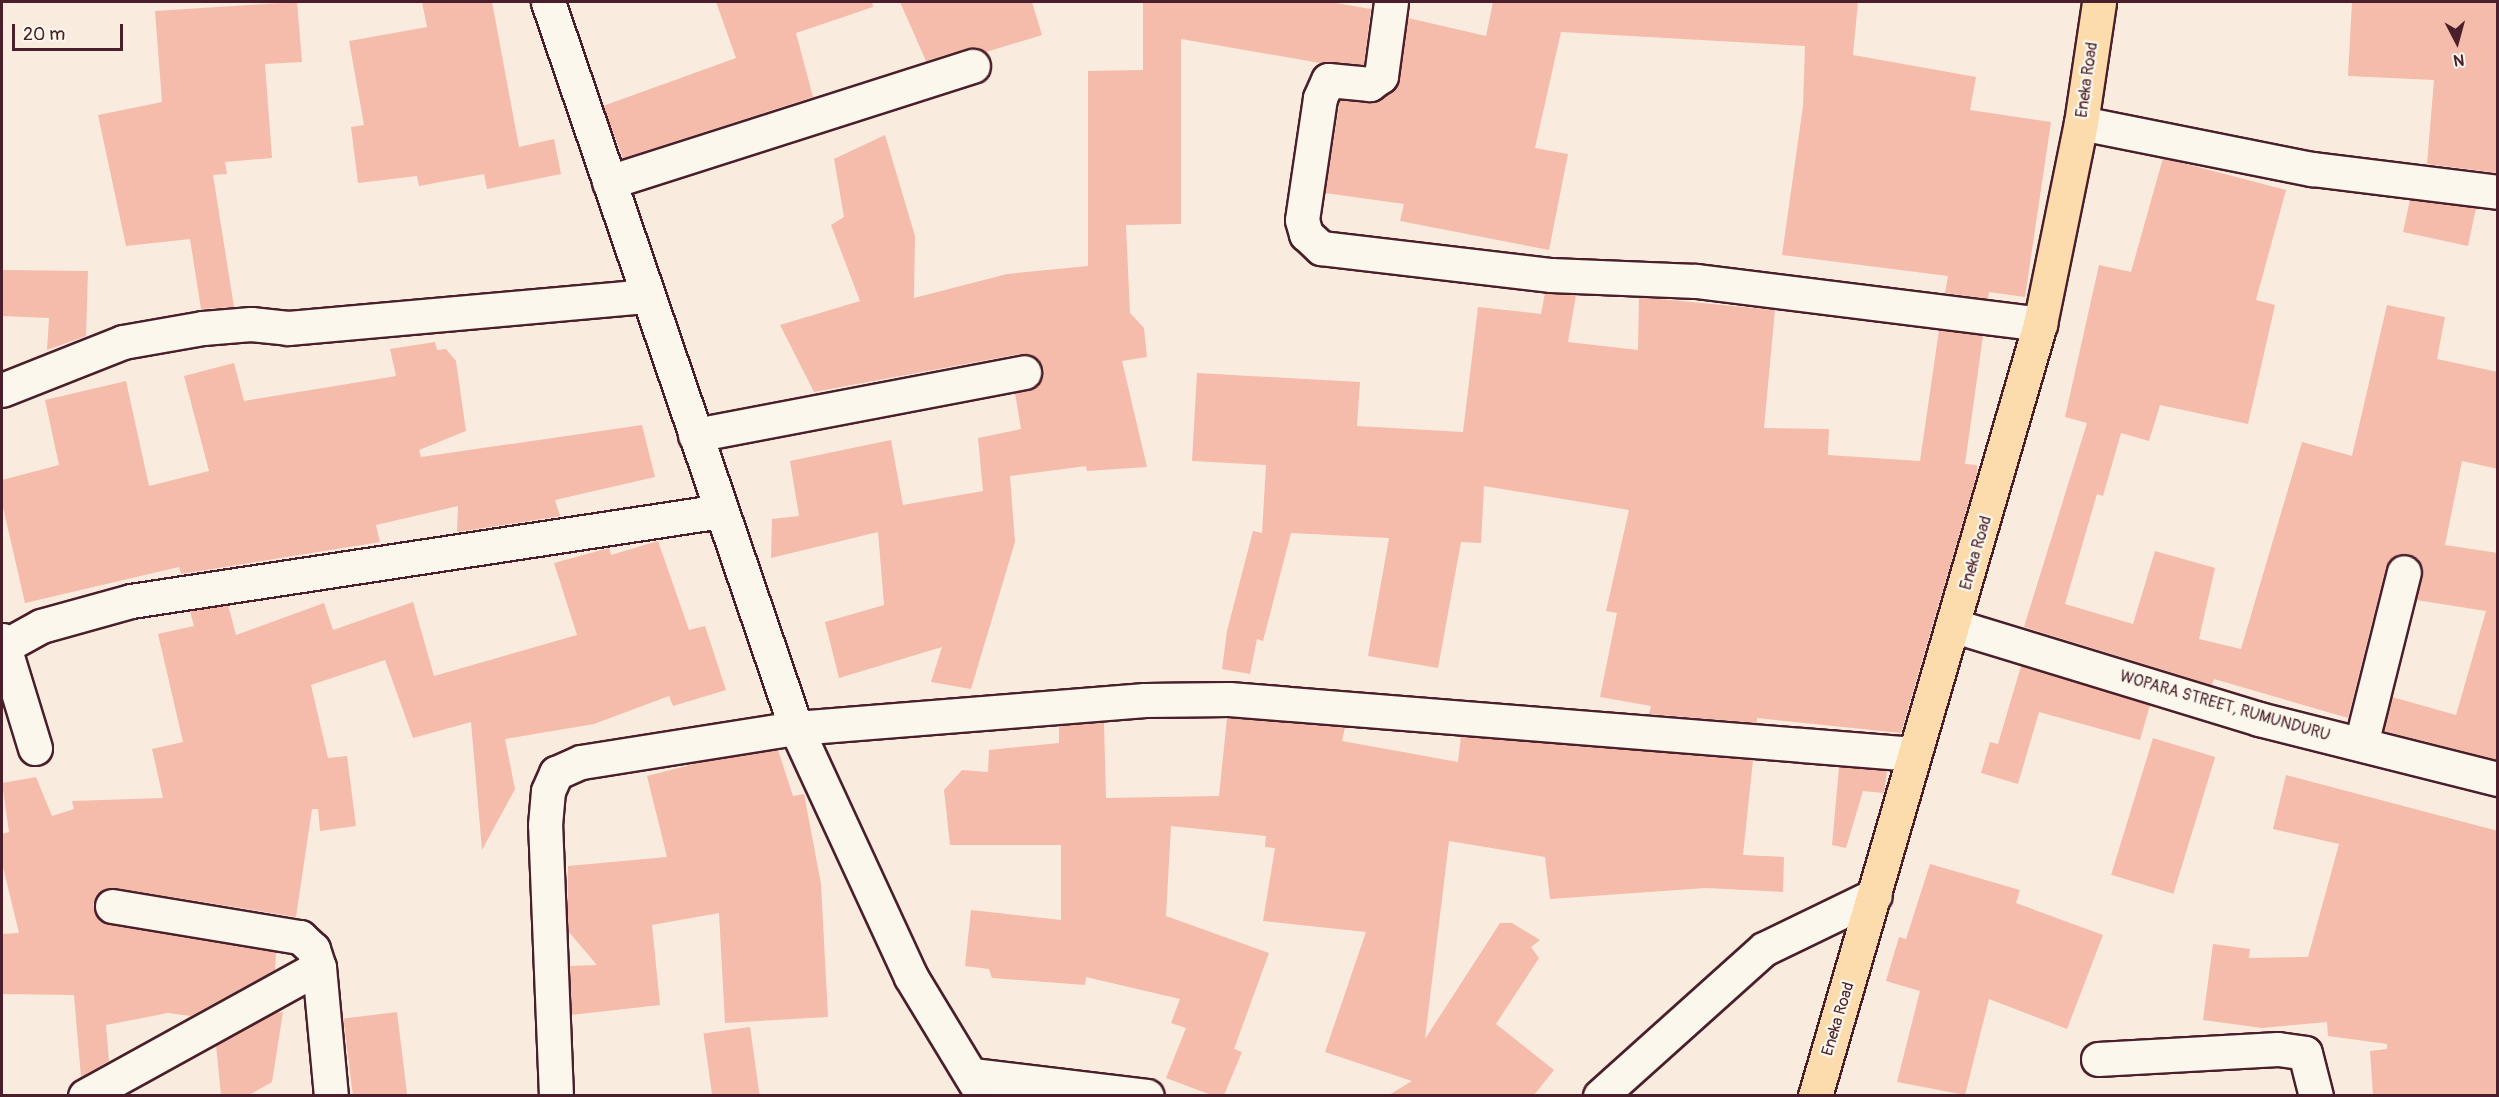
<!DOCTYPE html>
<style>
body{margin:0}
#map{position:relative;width:2499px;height:1097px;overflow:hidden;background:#faebdf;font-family:Pangolin,sans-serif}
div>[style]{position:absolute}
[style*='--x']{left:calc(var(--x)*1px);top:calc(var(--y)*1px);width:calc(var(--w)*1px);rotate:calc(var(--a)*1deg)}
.building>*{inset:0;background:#f5bcab;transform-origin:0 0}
.roads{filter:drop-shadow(2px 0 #4a1f2b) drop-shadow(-2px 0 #4a1f2b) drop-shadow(0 2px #4a1f2b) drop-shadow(0 -2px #4a1f2b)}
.minor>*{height:33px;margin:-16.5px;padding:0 16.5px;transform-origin:16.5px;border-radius:16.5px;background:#fbf7ec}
.major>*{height:33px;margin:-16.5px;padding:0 16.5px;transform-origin:16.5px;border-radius:16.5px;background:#fcdcac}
span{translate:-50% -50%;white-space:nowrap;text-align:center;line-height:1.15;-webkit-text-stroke:4.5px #fbf7ec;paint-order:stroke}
.street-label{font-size:16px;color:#4a1f2b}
.frame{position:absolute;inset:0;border:3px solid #4a1f2b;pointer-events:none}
.north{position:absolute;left:2427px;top:12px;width:60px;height:60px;-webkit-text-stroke:4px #fbf7ec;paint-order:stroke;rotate:174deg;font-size:16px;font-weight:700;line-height:24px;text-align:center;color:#4a1f2b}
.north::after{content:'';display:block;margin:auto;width:21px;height:27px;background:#4a1f2b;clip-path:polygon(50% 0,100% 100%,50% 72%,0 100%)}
.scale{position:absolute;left:12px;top:24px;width:111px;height:27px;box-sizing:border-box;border:3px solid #4a1f2b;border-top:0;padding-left:8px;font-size:18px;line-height:21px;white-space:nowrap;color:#4a1f2b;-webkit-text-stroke:4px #fbf7ec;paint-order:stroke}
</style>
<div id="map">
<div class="building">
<div style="clip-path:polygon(297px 2px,302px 62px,265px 64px,272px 158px,225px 162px,227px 174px,213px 175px,234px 307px,201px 309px,190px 239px,126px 246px,98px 115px,162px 102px,155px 11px)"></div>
<div style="clip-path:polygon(422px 2px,492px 2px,519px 147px,554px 139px,561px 174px,487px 189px,484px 174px,419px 186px,417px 176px,358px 183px,351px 127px,364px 125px,349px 41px,427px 27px)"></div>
<div style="clip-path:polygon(716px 2px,872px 2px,873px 7px,796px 33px,813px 97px,623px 158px,603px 106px,736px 58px)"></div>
<div style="clip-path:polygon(900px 2px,1032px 2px,1042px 35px,986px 52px,968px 48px,926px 61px)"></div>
<div style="clip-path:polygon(1143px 2px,1330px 2px,1371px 9px,1364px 65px,1320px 63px,1181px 39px,1181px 224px,1126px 225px,1130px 313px,1144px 328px,1147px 357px,1122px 361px,1147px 467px,1087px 471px,1086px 466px,1010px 476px,1015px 542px,971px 689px,931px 682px,942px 647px,839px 678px,825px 622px,884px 605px,878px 532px,771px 558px,772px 519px,799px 516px,790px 461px,891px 440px,903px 505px,983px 491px,978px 438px,1021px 429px,1015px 393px,1037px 386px,1042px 369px,1038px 359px,1020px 354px,814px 392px,780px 325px,860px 301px,831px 225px,844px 217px,834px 159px,885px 135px,915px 236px,914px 298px,1007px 274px,1088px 266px,1088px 71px,1143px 70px)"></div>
<div style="clip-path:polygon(1493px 2px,1858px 2px,1853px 55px,1976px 77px,1970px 110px,2051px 122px,2025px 297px,1989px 292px,1988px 299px,1945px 293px,1948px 276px,1782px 255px,1803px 106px,1805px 46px,1561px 32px,1535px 148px,1568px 154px,1549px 250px,1400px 221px,1404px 204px,1325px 193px,1340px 100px,1369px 103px,1381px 99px,1397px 86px,1408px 18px,1486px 36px)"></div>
<div style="clip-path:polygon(2352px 2px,2498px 2px,2498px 173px,2427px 164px,2434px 80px,2348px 76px)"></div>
<div style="clip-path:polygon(2163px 158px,2286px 190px,2256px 300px,2275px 305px,2248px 424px,2160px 405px,2149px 441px,2121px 433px,2103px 496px,2097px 494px,2065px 604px,2133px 624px,2155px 551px,2215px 568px,2199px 639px,2241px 649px,2302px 442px,2352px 456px,2387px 305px,2445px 317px,2437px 359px,2498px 372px,2498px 469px,2462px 461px,2445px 545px,2498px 553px,2498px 760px,2384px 731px,2392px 697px,2456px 715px,2486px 611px,2416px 600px,2422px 567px,2409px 554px,2398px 554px,2386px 567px,2348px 718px,2214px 679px,2212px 685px,2024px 627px,2087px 423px,2065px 417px,2099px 265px,2131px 272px)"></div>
<div style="clip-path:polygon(2410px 200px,2476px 208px,2468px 246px,2403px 232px)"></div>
<div style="clip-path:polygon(2px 270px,88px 271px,86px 336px,47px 350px,49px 318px,2px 316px)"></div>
<div style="clip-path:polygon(1545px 293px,1576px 295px,1568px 342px,1638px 350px,1639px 297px,1775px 310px,1764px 428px,1829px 429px,1828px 455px,1920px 461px,1939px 330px,1983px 336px,1965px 464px,1977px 465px,1977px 474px,1901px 733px,1757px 718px,1757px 723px,1649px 714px,1651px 706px,1600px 697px,1617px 613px,1606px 611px,1629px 510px,1484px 486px,1481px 543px,1461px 542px,1438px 668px,1368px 656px,1389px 538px,1291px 533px,1263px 641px,1257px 639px,1250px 674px,1222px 669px,1227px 631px,1253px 531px,1262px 533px,1266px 465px,1192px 461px,1197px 373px,1360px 382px,1357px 426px,1463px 432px,1478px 307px,1541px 314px)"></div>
<div style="clip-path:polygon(435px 342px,437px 350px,446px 349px,456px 361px,466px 431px,419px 450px,421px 457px,642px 425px,655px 477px,555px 500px,560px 516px,555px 517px,457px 532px,458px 506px,376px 525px,380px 542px,181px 574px,179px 567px,25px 603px,2px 503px,2px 480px,59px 465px,45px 400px,126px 381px,149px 486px,209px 471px,184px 376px,234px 363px,244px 401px,396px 376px,390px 349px)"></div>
<div style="clip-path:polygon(658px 541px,689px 630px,705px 626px,726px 690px,673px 706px,669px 696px,594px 724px,505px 739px,515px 789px,482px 850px,471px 722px,413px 738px,385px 660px,311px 685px,328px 758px,347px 756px,356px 826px,320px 831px,318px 809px,312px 809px,296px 917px,115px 888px,98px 894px,93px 904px,100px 920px,109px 924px,276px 952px,275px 970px,191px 1016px,168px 1013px,106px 1025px,109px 1061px,81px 1077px,74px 995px,2px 994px,2px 934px,19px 933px,2px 863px,2px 834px,9px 832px,2px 783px,36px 777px,52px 816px,74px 809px,72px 801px,163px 798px,152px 749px,183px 742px,158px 634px,194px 626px,190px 611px,228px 605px,236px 635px,324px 603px,333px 630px,413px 602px,434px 676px,577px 635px,554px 563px,609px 548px,611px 555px)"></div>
<div style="clip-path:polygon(2021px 666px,2150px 705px,2140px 740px,2039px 712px,2018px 784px,1981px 773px,1990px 742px,1998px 744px)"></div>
<div style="clip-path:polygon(1227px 718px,1345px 727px,1342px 741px,1458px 762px,1461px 736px,1753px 760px,1743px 855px,1784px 857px,1783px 892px,1706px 888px,1550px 899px,1545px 857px,1449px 841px,1425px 1039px,1500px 923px,1512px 923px,1540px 940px,1531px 947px,1539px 958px,1496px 1024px,1554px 1070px,1534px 1095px,1389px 1095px,1412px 1081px,1325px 1052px,1366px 932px,1263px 921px,1275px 848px,1265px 847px,1266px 836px,1171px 826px,1166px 916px,1269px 953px,1234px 1049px,1242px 1052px,1224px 1095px,1211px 1095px,1166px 1078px,1186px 1028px,1171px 1023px,1180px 999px,1086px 977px,1085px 985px,992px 978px,989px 969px,965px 966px,971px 910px,1061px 920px,1061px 845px,950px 845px,944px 790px,962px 770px,988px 772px,989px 750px,1059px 743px,1059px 726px,1104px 722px,1106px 798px,1219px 796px)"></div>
<div style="left:2153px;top:738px;width:65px;height:143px;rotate:17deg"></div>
<div style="clip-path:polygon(778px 750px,793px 796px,804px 794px,821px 884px,828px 1017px,725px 1023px,719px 913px,652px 925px,660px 1005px,571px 1015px,569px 966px,597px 965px,568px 931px,568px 866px,667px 857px,647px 776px,702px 762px)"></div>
<div style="clip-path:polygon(1839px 767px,1887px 771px,1884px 793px,1863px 791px,1846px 848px,1832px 845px)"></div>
<div style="clip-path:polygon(2286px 775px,2498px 831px,2498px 1095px,2373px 1095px,2370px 1051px,2387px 1049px,2387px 1044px,2328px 1036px,2327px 1022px,2262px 1028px,2203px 1020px,2213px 944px,2250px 949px,2249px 958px,2308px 957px,2339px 844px,2273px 829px)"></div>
<div style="clip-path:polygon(1930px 864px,2020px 890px,2016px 903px,2103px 935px,2067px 1029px,1989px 999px,1965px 1095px,1897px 1082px,1920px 991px,1886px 981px,1899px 937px,1906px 939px)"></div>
<div style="clip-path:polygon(283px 1012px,272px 1082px,249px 1095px,221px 1095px,216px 1045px,275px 1013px)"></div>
<div style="left:397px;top:1012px;width:83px;height:54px;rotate:83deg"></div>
<div style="left:750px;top:1027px;width:69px;height:47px;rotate:82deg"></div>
</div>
<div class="roads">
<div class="minor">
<div style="--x:548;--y:2;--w:767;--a:71.14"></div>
<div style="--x:796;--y:728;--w:274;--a:65.2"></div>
<div style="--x:911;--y:977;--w:139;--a:58.8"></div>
<div style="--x:1391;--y:2;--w:75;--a:97.7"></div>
<div style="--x:1381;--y:76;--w:14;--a:144"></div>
<div style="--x:1370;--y:84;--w:42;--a:-174.6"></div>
<div style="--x:1328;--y:80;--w:20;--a:114"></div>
<div style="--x:1320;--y:98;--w:123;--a:98.4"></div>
<div style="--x:1302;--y:220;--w:15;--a:74"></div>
<div style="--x:1306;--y:234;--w:21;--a:43"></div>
<div style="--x:1321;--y:248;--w:232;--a:6.7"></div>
<div style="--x:1551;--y:275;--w:145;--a:2.4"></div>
<div style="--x:1696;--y:281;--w:347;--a:7.1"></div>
<div style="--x:2081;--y:123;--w:236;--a:11.3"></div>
<div style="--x:2312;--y:169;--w:187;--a:7"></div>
<div style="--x:609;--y:182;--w:382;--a:-17.7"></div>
<div style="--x:2;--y:390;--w:130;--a:-21.6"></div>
<div style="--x:123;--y:342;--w:81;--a:-9.9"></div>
<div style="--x:203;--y:328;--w:48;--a:-4.8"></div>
<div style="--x:251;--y:324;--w:37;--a:6"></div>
<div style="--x:288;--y:328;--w:359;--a:-5.1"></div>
<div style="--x:695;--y:435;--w:335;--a:-10.8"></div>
<div style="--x:1955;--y:626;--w:318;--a:17"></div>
<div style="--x:2259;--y:719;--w:246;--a:14.1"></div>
<div style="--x:2;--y:640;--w:113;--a:73"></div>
<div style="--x:3;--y:647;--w:43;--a:-28.9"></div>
<div style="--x:41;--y:626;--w:93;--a:-15.5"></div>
<div style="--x:131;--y:601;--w:597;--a:-8.67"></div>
<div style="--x:2361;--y:744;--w:177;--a:-76"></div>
<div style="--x:112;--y:906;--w:191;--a:9.4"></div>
<div style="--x:300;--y:937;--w:18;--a:43"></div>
<div style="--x:313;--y:949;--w:19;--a:72"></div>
<div style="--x:319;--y:967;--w:130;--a:84.7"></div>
<div style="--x:2098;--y:1059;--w:180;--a:-3.2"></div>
<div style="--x:2278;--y:1049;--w:27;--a:8"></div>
<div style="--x:2305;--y:1053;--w:44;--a:75.7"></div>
<div style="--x:974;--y:1075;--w:174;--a:6.9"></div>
<div style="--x:85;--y:1096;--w:267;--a:-28.9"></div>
<div style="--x:556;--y:1096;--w:271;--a:-92.3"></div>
<div style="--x:545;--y:825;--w:34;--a:-85"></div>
<div style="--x:548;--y:791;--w:20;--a:-66"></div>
<div style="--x:556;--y:773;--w:27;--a:-24"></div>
<div style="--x:581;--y:762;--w:218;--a:-9"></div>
<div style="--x:796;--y:728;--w:350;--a:-4.6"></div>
<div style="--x:1145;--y:700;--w:84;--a:-0.7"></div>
<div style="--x:1229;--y:699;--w:687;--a:4.59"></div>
<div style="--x:1600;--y:1096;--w:220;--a:-41.9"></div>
<div style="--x:1764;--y:949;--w:123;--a:-25.9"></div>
</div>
<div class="major">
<div style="--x:1815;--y:1096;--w:804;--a:-73.75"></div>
<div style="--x:2040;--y:324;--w:205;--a:-78.5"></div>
<div style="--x:2081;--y:123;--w:122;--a:-81.5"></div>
</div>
</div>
<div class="street-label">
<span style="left:2087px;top:80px;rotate:-82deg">Eneka Road</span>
<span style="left:1976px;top:553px;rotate:-74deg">Eneka Road</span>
<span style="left:2225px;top:706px;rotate:16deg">WOPARA STREET, RUMUNDURU</span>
<span style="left:1838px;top:1019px;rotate:-73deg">Eneka Road</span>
</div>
<div class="frame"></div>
<div class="north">N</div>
<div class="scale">20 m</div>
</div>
